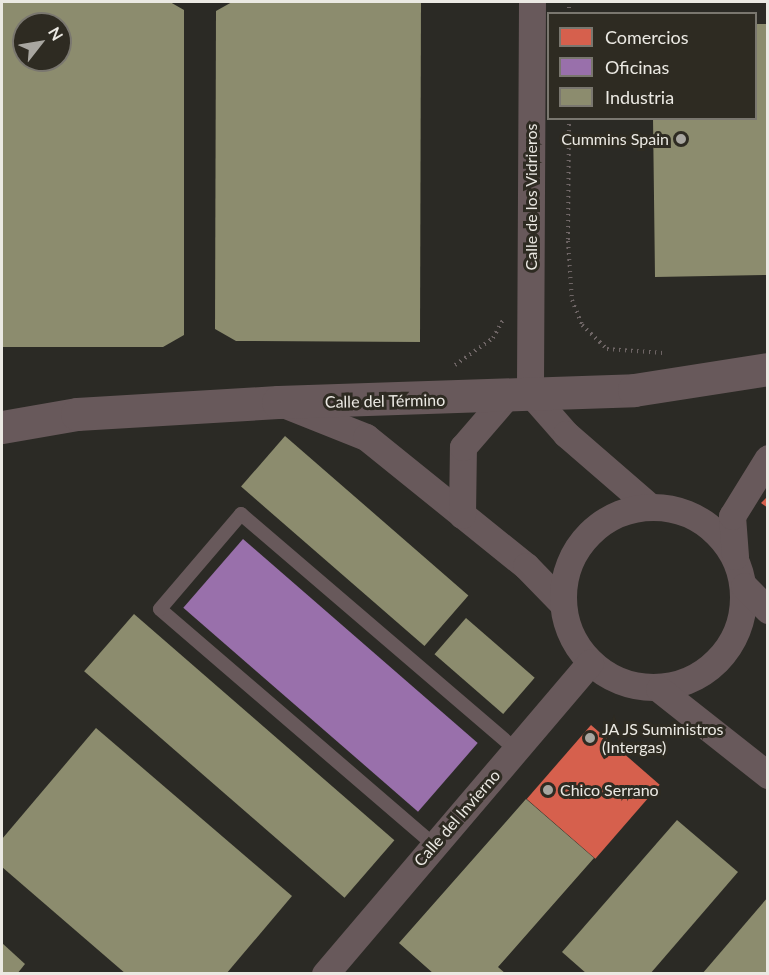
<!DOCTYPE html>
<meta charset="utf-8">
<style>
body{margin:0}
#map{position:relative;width:769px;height:975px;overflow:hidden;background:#2b2a25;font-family:Lato,sans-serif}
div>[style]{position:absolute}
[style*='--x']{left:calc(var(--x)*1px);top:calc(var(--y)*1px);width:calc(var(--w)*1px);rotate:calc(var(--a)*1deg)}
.shops>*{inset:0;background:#d6604d;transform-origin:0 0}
.offices>*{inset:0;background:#9970ab;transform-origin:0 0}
.industry>*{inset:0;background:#8c8c6e;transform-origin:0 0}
.path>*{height:4px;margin-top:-2px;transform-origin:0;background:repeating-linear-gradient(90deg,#6e6565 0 1.5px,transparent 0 6px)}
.service>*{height:14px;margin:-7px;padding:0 7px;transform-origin:7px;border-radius:7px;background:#68595b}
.minor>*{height:27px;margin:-13.5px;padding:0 13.5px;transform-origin:13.5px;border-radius:13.5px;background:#68595b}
.minor>.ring{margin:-13.5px;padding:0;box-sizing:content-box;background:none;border:27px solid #68595b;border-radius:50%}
.tertiary>*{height:33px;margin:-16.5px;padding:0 16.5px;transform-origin:16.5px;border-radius:16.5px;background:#68595b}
.dots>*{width:16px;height:16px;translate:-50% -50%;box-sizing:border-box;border:3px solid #2e2b22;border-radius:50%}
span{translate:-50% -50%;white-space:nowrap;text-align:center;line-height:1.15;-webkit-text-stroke:6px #2e2b22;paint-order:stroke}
.poi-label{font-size:16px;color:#ebe9e3}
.right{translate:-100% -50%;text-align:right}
.left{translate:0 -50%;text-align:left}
.street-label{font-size:16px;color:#ebe9e3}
.frame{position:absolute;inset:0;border:3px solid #ebe9e3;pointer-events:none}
.legend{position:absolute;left:547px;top:12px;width:210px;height:108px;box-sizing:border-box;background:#2e2b22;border:2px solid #7a776f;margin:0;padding:8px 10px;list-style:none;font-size:18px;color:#ebe9e3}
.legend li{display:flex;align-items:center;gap:12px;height:30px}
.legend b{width:30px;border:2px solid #7a776f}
.north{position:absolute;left:12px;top:12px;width:60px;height:60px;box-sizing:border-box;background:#2e2b22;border:2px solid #7a776f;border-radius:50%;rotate:59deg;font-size:16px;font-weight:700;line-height:24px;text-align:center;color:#ebe9e3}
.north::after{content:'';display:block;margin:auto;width:21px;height:27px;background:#a8a6a0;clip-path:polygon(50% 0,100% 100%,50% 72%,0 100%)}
</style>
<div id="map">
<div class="shops">
<div style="clip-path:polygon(768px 496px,768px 508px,761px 503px)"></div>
<div style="left:591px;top:725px;width:91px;height:98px;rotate:41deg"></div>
</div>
<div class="offices">
<div style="left:243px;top:539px;width:311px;height:91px;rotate:41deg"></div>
</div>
<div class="industry">
<div style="clip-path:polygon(evenodd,2px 2px,170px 2px,184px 10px,184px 335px,163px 347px,2px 347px,2px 2px,24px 24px,60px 24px,60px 60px,24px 60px,24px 24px)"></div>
<div style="clip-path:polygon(232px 2px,421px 2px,420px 342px,236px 341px,215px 329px,216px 11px)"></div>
<div style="clip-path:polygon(756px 24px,768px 24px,768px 275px,655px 277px,653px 118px,756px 118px)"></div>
<div style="left:285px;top:436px;width:243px;height:67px;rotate:41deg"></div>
<div style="left:134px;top:614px;width:345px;height:76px;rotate:41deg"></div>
<div style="left:466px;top:618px;width:91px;height:48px;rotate:41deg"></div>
<div style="clip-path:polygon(96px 728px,292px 896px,226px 974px,126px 974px,2px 867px,2px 839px)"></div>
<div style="clip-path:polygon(526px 799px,594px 858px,498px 967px,506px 974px,434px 974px,399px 943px)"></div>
<div style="clip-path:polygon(677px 820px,738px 872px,650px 974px,587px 974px,562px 952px)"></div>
<div style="clip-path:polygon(768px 897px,768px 974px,702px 974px)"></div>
<div style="clip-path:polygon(2px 943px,25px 964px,17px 974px,2px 974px)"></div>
</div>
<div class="path">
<div style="--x:569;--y:14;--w:12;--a:-90"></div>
<div style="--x:569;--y:118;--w:123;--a:90.5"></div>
<div style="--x:568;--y:241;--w:59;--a:86.1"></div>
<div style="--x:572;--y:300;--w:27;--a:68"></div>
<div style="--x:582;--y:325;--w:35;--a:44"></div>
<div style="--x:607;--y:349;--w:56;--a:4.1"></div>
<div style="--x:455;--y:365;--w:47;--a:-35.4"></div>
<div style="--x:493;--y:338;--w:21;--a:-61"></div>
</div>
<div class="service">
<div style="--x:433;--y:844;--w:360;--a:-139.3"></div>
<div style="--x:160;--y:609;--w:125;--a:-49.5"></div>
<div style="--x:241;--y:514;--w:361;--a:40.6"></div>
</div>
<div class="minor">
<div style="--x:532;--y:2;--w:391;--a:90.3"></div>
<div style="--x:530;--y:393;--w:55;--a:48.7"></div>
<div style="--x:566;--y:434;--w:108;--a:40.9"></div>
<div style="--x:283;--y:404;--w:89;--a:21.7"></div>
<div style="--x:366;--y:437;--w:206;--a:38.9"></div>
<div style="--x:526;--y:566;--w:52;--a:45.8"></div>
<div class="ring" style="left:563px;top:507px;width:153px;height:153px"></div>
<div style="--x:462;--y:515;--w:68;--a:-89.2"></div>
<div style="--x:463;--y:447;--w:67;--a:-49.2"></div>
<div style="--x:735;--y:556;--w:40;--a:-94.3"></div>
<div style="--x:732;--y:516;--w:68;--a:-58.2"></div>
<div style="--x:744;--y:586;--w:34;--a:45"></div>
<div style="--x:659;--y:689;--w:139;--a:38.3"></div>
<div style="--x:325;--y:974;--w:409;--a:-49.6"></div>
</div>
<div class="tertiary">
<div style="--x:2;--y:427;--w:76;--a:-9.8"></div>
<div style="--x:77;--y:414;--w:201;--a:-3.4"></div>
<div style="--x:278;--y:402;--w:356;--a:-1.9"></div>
<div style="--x:634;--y:390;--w:136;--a:-8.9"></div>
</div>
<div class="dots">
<div style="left:681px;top:139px;background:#a8a6a0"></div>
<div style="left:590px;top:738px;background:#a8a6a0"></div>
<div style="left:548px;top:790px;background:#a8a6a0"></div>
</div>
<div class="poi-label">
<span class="right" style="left:669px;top:139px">Cummins Spain</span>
<span class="left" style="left:602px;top:738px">JA JS Suministros<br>(Intergas)</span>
<span class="left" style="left:560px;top:790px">Chico Serrano</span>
</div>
<div class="street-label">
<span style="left:531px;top:197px;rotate:-90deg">Calle de los Vidrieros</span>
<span style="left:385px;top:401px;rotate:-1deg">Calle del Término</span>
<span style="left:457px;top:818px;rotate:-49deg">Calle del Invierno</span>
</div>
<div class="frame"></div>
<ul class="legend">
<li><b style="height:16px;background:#d6604d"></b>Comercios</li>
<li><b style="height:16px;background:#9970ab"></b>Oficinas</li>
<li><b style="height:16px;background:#8c8c6e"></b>Industria</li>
</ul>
<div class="north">N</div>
</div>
